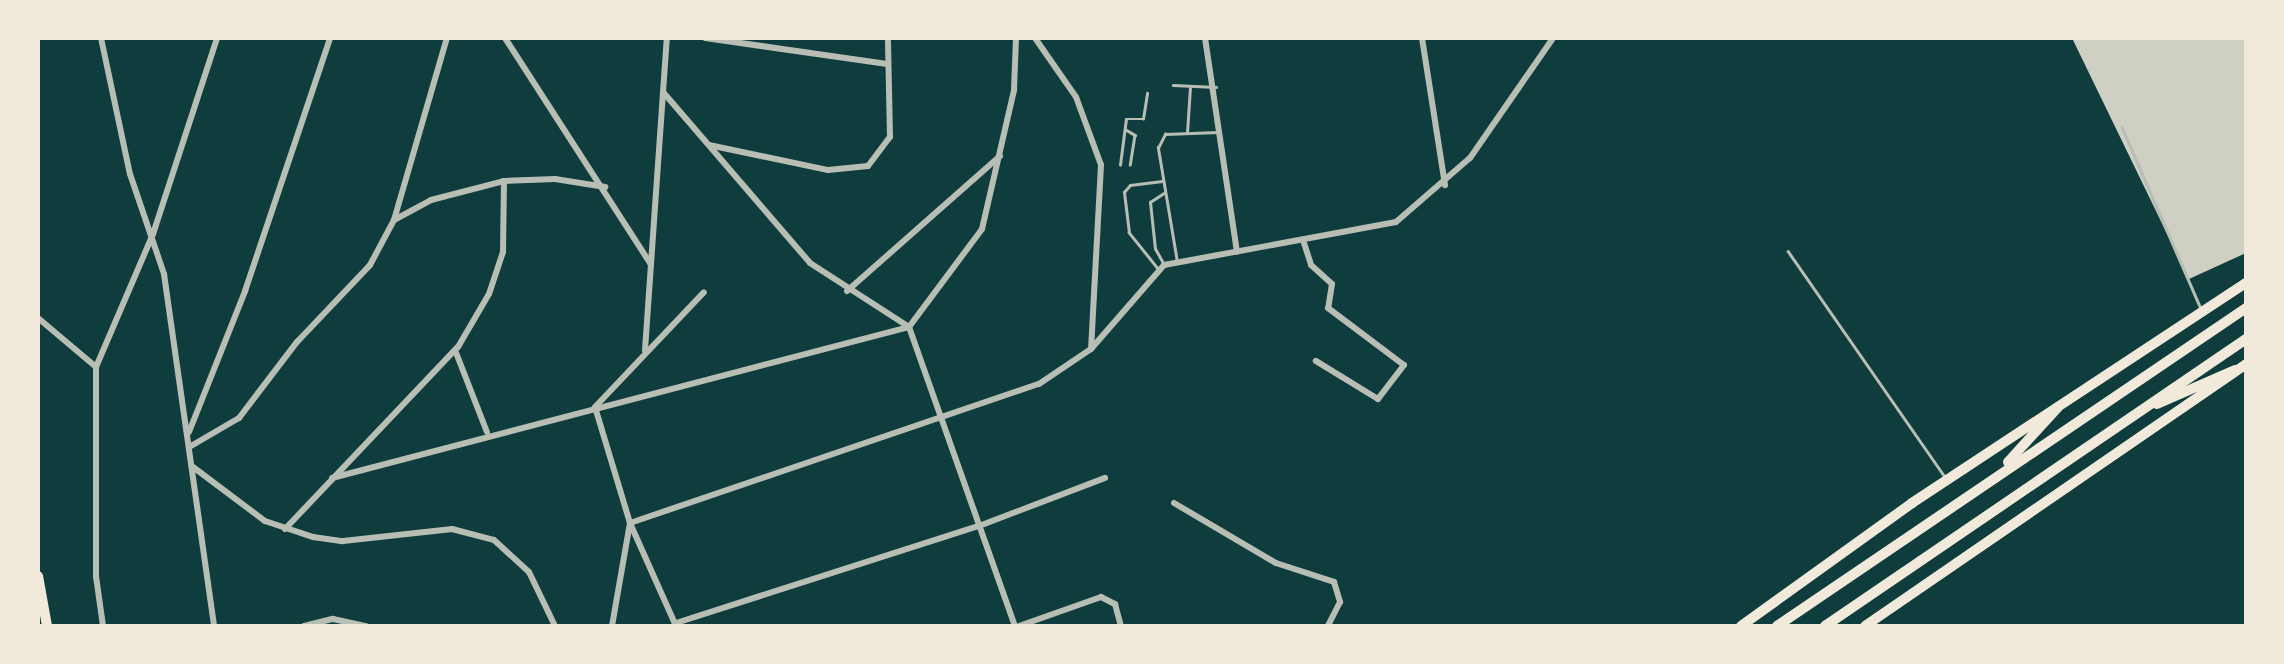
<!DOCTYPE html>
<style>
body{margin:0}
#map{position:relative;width:2284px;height:664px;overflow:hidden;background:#0f3d3e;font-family:Jost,sans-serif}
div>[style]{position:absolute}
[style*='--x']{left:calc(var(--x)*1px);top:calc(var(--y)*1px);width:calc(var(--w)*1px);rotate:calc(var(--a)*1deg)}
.building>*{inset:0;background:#cfcfc3}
.service>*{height:2.5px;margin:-1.25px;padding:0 1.25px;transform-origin:1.25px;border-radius:1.25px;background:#b8beb3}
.minor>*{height:6px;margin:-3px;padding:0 3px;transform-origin:3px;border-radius:3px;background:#b8beb3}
.primary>*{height:10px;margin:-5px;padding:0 5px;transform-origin:5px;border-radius:5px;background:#f1e9da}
.motorway>*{height:10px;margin:-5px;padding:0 5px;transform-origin:5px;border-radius:5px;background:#f1e9da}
span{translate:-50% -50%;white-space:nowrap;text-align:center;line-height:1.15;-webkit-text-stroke:5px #f1e9da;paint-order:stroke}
.frame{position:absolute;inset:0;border:40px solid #f1e9da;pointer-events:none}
</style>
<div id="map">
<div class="building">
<div style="clip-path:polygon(2072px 38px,2246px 38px,2246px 253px,2189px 279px)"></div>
</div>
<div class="service">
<div style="--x:1173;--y:85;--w:43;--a:2.7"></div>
<div style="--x:2122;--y:127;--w:198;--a:66.5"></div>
<div style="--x:1125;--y:129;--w:12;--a:31"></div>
<div style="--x:1135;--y:135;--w:30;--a:99"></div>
<div style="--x:1187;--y:133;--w:46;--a:-86.3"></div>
<div style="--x:1120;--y:165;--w:46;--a:-82.6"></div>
<div style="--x:1126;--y:119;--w:17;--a:0"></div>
<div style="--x:1143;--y:119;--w:26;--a:-81"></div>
<div style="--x:1788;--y:251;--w:277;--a:55.2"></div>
<div style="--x:1177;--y:262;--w:116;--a:-99.5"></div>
<div style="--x:1158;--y:148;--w:16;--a:-63"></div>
<div style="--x:1165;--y:134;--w:53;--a:-2.2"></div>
<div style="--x:1164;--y:265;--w:18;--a:-119"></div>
<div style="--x:1155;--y:249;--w:47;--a:-96.1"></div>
<div style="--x:1150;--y:202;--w:17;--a:-33"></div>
<div style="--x:1157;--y:268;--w:45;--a:-128.7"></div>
<div style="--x:1129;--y:233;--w:41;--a:-97"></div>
<div style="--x:1124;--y:192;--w:9;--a:-49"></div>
<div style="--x:1130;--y:185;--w:32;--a:-7"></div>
</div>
<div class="minor">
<div style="--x:101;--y:38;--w:139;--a:78"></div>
<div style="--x:130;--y:174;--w:106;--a:71.2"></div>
<div style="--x:164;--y:274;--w:356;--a:81.9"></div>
<div style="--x:505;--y:38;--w:268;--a:57.2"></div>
<div style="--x:705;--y:38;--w:184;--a:8.1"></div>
<div style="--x:1035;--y:38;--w:72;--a:55.2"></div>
<div style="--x:1076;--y:97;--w:72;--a:69.8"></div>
<div style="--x:1101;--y:165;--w:182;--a:93.1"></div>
<div style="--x:1205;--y:38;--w:216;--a:81.5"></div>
<div style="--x:1422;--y:38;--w:149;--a:81.1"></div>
<div style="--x:663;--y:92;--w:225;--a:49.3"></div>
<div style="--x:810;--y:263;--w:118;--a:32.9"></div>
<div style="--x:709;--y:145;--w:122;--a:11.9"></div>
<div style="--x:828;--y:170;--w:40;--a:-5.7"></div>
<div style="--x:868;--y:166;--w:36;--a:-53"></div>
<div style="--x:890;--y:137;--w:99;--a:-91.2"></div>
<div style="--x:394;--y:220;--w:42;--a:-28.4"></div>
<div style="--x:431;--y:200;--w:75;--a:-14.6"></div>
<div style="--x:504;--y:181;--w:51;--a:-2.2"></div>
<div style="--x:555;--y:179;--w:51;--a:9.1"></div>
<div style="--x:1304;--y:243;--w:23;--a:72"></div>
<div style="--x:1311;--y:265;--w:28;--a:42"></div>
<div style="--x:1332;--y:284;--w:24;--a:99"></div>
<div style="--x:1328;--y:308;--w:95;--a:36.9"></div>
<div style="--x:1404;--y:365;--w:43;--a:127.4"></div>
<div style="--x:1378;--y:399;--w:73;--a:-148.5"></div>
<div style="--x:847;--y:291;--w:204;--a:-41.4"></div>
<div style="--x:38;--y:318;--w:76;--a:40.2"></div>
<div style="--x:909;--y:327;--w:317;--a:70.5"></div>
<div style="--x:455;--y:350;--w:88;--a:68.7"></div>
<div style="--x:645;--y:350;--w:313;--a:-86"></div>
<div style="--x:189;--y:432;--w:152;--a:-68.3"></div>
<div style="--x:245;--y:291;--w:267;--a:-71.4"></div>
<div style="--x:191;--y:446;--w:56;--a:-30.3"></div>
<div style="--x:239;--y:418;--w:96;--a:-52.7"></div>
<div style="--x:297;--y:342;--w:106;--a:-46.5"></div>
<div style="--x:370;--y:265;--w:51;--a:-61.9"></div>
<div style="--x:394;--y:220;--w:190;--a:-73.8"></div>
<div style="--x:193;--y:467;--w:90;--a:36.9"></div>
<div style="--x:265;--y:521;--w:51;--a:18.4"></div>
<div style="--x:313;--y:537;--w:30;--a:8"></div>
<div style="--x:343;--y:541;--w:110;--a:-6.3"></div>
<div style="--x:452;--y:529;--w:43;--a:14.7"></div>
<div style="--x:494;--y:540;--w:47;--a:42.4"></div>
<div style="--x:529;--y:572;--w:60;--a:64.3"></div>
<div style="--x:332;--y:478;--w:596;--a:-14.67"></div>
<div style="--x:909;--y:327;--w:122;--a:-53.3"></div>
<div style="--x:982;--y:229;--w:143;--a:-77"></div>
<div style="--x:1014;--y:90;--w:52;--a:-87.8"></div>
<div style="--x:1174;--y:503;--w:118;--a:30.5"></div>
<div style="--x:1276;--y:563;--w:61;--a:18.1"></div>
<div style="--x:1334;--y:582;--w:21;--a:73"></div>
<div style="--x:1340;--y:602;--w:27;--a:117"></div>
<div style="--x:285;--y:529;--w:251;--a:-46.5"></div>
<div style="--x:458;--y:347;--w:61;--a:-59.7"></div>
<div style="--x:489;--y:294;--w:44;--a:-71.6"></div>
<div style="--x:503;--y:252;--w:71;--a:-89.2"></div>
<div style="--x:676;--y:623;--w:318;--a:-17.8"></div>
<div style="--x:979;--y:526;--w:135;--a:-20.9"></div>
<div style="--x:103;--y:626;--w:50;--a:-98"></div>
<div style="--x:96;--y:576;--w:209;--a:-90"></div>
<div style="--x:96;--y:367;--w:145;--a:-66.8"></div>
<div style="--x:153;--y:234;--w:206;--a:-71.9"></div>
<div style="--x:304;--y:626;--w:30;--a:-14"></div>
<div style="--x:333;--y:619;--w:34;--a:12"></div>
<div style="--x:612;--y:626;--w:105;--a:-80.1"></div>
<div style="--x:630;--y:523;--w:432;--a:-18.8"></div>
<div style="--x:1039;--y:384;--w:63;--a:-33.9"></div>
<div style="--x:1091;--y:349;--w:111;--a:-49"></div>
<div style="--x:1164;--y:265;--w:236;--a:-10.5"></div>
<div style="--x:1396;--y:222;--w:98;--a:-40.9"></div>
<div style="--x:1470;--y:158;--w:146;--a:-55.3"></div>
<div style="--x:676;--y:626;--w:113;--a:-114.1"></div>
<div style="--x:630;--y:523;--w:121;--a:-106.8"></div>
<div style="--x:595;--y:407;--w:158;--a:-46.5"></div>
<div style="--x:1019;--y:626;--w:87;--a:-19.5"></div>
<div style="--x:1101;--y:597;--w:16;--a:27"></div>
<div style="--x:1115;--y:604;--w:23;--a:75"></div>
</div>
<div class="primary">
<div style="--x:38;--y:576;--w:51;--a:79.8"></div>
<div style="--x:1741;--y:626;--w:211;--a:-35.7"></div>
<div style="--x:1912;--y:503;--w:400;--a:-33.4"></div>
<div style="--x:1865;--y:626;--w:462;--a:-34.5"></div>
</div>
<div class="motorway">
<div style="--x:2157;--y:404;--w:85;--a:-23.6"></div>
<div style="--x:2008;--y:462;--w:74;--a:-47.7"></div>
<div style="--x:1777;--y:626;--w:567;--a:-34.14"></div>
<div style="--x:1825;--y:626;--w:510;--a:-34.28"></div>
</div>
<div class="frame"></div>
</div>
